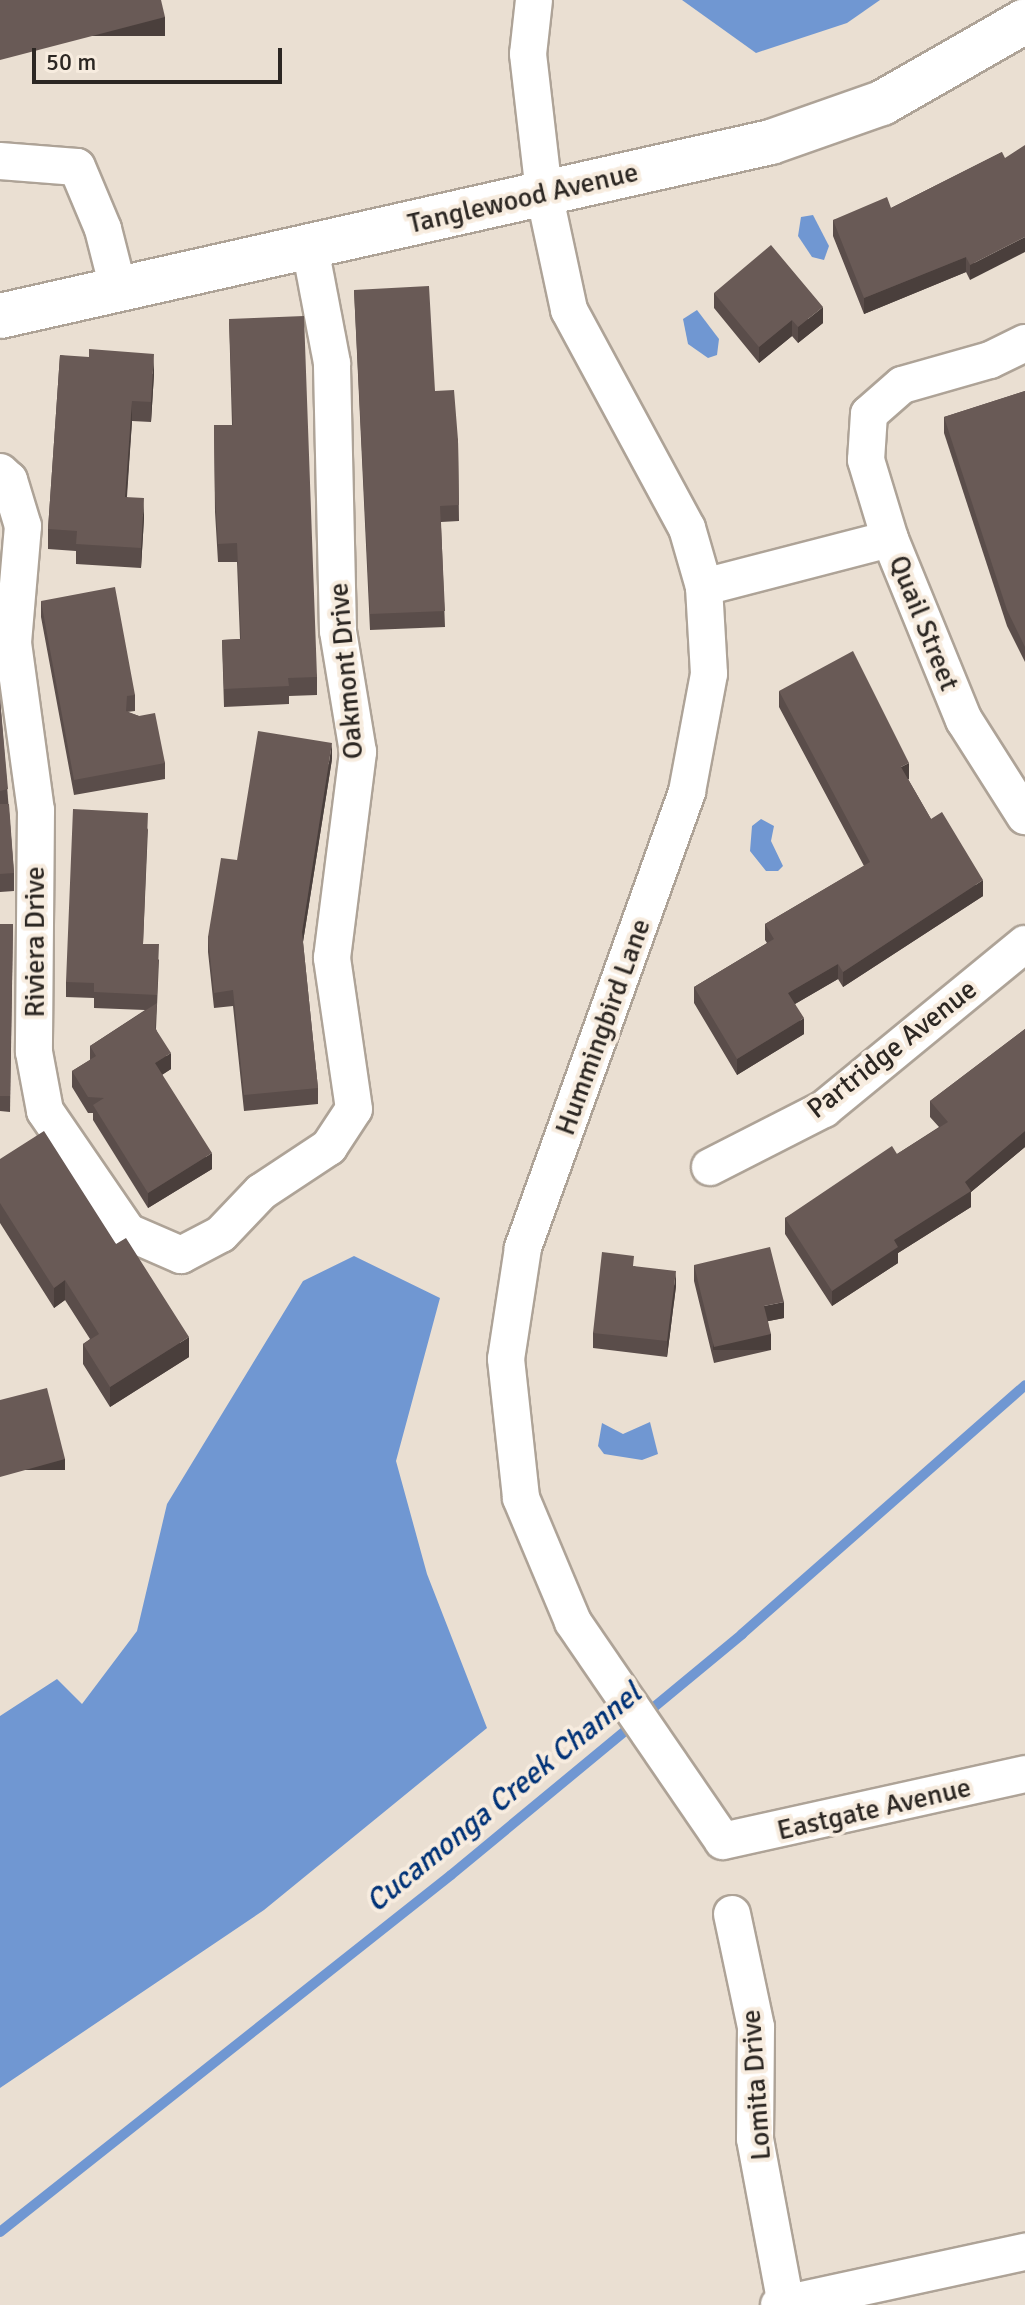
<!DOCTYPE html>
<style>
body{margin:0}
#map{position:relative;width:1025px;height:2305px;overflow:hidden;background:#eadfd2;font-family:Signika,sans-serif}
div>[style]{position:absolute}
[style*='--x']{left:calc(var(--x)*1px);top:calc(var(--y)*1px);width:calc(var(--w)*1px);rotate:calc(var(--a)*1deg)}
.water>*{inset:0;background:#7097d2}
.stream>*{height:10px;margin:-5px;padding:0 5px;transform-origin:5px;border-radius:5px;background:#7097d2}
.roads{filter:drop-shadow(2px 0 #aea397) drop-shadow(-2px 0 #aea397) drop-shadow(0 2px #aea397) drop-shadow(0 -2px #aea397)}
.minor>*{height:36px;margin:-18px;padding:0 18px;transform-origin:18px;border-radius:18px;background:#fff}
.tertiary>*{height:44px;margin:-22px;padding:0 22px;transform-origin:22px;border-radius:22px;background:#fff}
.wall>*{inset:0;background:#5a4d4a}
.shaded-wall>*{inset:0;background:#4a3f3c;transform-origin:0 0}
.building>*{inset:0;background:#695a56}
span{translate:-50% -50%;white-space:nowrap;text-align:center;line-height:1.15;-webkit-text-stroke:8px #f7ecdf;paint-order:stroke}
.street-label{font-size:28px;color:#2c2723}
.water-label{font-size:30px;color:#003277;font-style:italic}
.scale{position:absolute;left:32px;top:48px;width:250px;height:36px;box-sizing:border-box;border:4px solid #2c2723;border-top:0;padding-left:10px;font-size:24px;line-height:28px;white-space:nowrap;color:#2c2723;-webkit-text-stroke:6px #f7ecdf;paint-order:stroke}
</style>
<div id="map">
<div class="water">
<div style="clip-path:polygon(682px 0,880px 0,847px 23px,756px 53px)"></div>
<div style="clip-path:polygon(813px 215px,829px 246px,824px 260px,812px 257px,798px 236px,801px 217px)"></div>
<div style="clip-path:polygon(697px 310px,719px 339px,717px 355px,708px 358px,688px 344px,683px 319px)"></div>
<div style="clip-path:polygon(761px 819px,774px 826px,771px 841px,783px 866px,778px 871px,766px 871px,750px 851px,752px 826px)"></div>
<div style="clip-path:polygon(354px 1256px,440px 1298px,396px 1461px,427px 1574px,487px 1728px,264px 1910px,0 2088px,0 1716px,57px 1679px,82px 1704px,137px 1631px,167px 1504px,303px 1281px)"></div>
<div style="clip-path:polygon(650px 1422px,658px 1454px,642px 1460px,604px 1454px,598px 1446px,602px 1423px,623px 1434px)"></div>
</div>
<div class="stream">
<div style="--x:0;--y:2232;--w:575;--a:-38.36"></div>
<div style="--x:451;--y:1875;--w:378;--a:-39.6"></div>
<div style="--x:742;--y:1634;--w:377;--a:-41.3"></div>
</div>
<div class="roads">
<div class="minor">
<div style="--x:534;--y:0;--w:54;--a:96.3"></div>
<div style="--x:528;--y:54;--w:140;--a:83.4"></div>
<div style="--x:544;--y:193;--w:120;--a:77.9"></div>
<div style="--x:569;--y:310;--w:248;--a:61.6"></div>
<div style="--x:687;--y:528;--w:61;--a:73.9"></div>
<div style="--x:704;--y:587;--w:87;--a:86.7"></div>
<div style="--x:709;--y:674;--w:120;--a:100.6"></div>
<div style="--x:687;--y:792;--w:485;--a:109.8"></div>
<div style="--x:523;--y:1248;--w:112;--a:98.7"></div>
<div style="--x:506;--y:1359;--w:140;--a:83.8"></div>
<div style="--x:521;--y:1498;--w:134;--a:67.2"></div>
<div style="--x:573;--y:1622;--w:265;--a:55.6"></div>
<div style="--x:723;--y:1841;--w:309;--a:-12.5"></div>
<div style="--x:0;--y:161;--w:77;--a:4.5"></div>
<div style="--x:77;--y:167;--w:67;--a:67.2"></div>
<div style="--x:103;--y:229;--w:65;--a:75.7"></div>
<div style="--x:1025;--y:343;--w:39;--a:154"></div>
<div style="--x:990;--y:360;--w:91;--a:164.1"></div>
<div style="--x:902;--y:385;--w:44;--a:138.7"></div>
<div style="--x:869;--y:414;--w:46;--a:93.7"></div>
<div style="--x:866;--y:460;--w:83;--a:73.1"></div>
<div style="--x:890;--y:539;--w:196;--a:67.8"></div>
<div style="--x:964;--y:720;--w:114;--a:57.6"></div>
<div style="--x:0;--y:472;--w:12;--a:42"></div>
<div style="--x:9;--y:480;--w:48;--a:73.1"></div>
<div style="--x:23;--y:526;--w:117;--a:94.9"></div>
<div style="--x:13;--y:643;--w:169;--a:82.2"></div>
<div style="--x:36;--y:810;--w:242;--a:90.5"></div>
<div style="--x:34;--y:1052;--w:60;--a:79.4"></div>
<div style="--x:45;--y:1111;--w:147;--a:55.6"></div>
<div style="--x:128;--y:1232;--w:58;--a:23.5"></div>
<div style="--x:181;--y:1255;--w:45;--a:-27.7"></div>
<div style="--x:221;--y:1234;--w:58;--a:-46.4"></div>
<div style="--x:261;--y:1192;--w:82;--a:-33.5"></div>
<div style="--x:329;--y:1147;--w:45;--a:-56.7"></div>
<div style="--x:354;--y:1109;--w:153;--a:-98.3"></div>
<div style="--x:332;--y:958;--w:208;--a:-82.8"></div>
<div style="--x:358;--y:752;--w:123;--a:-99.4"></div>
<div style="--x:338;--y:631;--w:268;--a:-91.3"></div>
<div style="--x:332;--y:363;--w:117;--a:-100.8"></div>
<div style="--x:704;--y:587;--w:192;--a:-14.5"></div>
<div style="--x:710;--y:1167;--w:128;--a:-27"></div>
<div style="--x:824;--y:1109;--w:260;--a:-39.4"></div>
<div style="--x:732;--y:1914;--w:116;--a:78"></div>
<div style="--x:756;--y:2027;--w:112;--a:90.5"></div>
<div style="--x:755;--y:2139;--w:168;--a:79.4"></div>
<div style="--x:779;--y:2305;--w:252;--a:-12.2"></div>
</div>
<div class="tertiary">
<div style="--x:0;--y:316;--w:790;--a:-12.72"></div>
<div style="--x:771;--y:142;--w:118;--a:-19.4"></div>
<div style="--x:882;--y:103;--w:165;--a:-29.8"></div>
</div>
</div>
<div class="wall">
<div style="clip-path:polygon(1002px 152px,970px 280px,966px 272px,864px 314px,833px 236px,833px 220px,891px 208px)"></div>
<div style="clip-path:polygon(354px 290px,435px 391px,458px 440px,459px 521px,441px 522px,445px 627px,370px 630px)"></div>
<div style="clip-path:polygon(714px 293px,823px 323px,798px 343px,792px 336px,759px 363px,714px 308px)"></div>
<div style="clip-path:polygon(229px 319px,317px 677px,317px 695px,289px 696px,289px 704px,224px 707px,222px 640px,240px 639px,237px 562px,218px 562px,215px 512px,214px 425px,232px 425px)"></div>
<div style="clip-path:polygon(60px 355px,154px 374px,151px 422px,132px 421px,127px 497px,144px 518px,141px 568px,76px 564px,76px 551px,48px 549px,48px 529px)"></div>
<div style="clip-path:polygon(1025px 391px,1025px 662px,1007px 626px,944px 433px,944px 417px)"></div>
<div style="clip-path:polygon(41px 601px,135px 695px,135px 711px,127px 712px,139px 716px,165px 763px,165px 779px,74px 795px,41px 617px)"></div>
<div style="clip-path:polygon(779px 691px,909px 779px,908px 779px,931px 819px,983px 896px,843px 987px,838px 979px,795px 1004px,804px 1034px,737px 1075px,694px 1003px,694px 987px,767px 943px,765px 940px,765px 924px,864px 866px,779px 707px)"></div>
<div style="clip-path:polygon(0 699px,14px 873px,14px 891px,0 892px)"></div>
<div style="clip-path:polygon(332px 759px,303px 942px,318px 1088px,318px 1104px,244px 1111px,233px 1006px,214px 1008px,208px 952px,208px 937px)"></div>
<div style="clip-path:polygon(148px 828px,143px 944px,159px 960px,156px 1029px,171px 1069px,162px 1075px,212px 1169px,148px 1208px,93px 1120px,93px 1113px,88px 1113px,72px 1087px,72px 1071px,90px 1060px,90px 1046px,145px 1010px,94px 1008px,94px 998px,66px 997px,66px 982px)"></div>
<div style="clip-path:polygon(0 924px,13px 924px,10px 1112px,0 1111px)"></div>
<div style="clip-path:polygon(1025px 1029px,1025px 1147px,971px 1192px,971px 1207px,898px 1253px,898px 1263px,832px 1306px,785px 1234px,785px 1218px,897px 1154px,939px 1127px,930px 1117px,930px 1101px)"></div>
<div style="clip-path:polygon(0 1159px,116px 1244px,189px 1357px,110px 1407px,83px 1364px,83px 1344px,90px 1339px,65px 1300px,54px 1308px,0 1223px)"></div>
<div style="clip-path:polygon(694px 1265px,784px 1318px,768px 1321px,771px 1350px,714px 1363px,694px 1281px)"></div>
<div style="clip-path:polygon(634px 1266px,676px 1286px,667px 1357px,593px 1348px,593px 1333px)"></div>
</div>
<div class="shaded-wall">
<div style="left:165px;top:17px;width:19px;height:171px;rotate:90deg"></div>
<div style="clip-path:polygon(1025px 237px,1025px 252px,970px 280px,970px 265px)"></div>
<div style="clip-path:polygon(966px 257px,966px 272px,864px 314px,864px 298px)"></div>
<div style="clip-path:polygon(823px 307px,823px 323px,798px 343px,798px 327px)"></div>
<div style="clip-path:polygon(792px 320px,792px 336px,759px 363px,759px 347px)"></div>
<div style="clip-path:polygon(154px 354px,154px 374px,151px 422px,151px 402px)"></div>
<div style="clip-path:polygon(132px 401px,132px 421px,125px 517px,125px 497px)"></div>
<div style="clip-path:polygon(144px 498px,144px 518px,141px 568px,141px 548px)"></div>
<div style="clip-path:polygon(332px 743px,332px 759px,302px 948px,302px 932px)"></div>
<div style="clip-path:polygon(909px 763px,909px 779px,901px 783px,901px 767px)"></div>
<div style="clip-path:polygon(983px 880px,983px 896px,843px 987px,843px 972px)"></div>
<div style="clip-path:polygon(838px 964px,838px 979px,788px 1008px,788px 993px)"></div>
<div style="clip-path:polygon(804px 1018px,804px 1034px,737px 1075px,737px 1059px)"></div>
<div style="clip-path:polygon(171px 1053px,171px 1069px,155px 1079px,155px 1063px)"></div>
<div style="clip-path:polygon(1025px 1131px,1025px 1147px,971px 1192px,971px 1207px,898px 1253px,898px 1263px,832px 1306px,832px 1291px)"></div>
<div style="clip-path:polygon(212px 1153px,212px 1169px,148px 1208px,148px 1193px)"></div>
<div style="clip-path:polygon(676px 1271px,676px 1286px,667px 1357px,667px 1341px)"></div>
<div style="clip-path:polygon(65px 1280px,65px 1300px,54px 1308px,54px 1288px)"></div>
<div style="clip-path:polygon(784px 1302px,784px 1318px,764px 1322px,764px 1306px)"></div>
<div style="left:771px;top:1334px;width:16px;height:58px;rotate:90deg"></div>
<div style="clip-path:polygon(189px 1337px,189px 1357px,110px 1407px,110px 1387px)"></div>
<div style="left:65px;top:1459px;width:11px;height:67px;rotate:90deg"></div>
</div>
<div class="building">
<div style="clip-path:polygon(0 0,161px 0,165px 17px,0 60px)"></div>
<div style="clip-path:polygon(1025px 145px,1025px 237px,970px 265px,966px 257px,864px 298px,833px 220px,887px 197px,891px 208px,1002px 152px,1005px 158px)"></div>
<div style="clip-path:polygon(771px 245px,823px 307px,798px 327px,792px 320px,759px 347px,714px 293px)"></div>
<div style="clip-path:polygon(429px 286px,435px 391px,454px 390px,458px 440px,459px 505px,440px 506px,445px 611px,370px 614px,354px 290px)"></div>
<div style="clip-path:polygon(304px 316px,317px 677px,288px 678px,289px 686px,224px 689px,222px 640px,241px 639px,237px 543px,218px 544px,215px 494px,214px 425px,233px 425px,229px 319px)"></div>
<div style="clip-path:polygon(89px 349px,154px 354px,151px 402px,132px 401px,125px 497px,144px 498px,141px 548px,76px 544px,77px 531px,48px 529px,60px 355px,89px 357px)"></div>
<div style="clip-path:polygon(1025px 391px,1025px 647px,1007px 610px,944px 417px)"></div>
<div style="clip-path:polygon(115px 587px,135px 695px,127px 696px,126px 711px,139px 716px,155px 713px,165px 763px,74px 780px,41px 601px)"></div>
<div style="clip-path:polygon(853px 651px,909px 763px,901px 767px,931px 819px,942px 812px,983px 880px,843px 972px,838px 964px,788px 993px,804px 1018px,737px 1059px,694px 987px,774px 939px,765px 924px,870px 862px,779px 691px)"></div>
<div style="clip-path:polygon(0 699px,8px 789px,0 791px)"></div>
<div style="clip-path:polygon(258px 731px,332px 743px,302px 932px,318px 1088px,244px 1095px,233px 990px,214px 993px,208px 937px,221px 858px,237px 860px)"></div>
<div style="clip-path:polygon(0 804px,9px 804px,14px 873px,0 874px)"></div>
<div style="clip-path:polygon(73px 809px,148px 813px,143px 944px,159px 944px,157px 995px,94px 992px,94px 983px,66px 982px)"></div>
<div style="clip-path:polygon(0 924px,13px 924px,10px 1096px,0 1096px)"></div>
<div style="clip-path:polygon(157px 1003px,155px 1028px,171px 1053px,155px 1063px,212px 1153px,148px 1193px,93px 1105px,104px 1098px,88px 1097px,72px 1071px,96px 1056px,90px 1046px)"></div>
<div style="clip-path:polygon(1025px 1029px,1025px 1131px,965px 1182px,971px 1191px,894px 1240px,898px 1247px,832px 1291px,785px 1218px,892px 1146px,897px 1154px,948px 1122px,930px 1101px)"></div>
<div style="clip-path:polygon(44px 1131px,116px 1244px,126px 1238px,189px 1337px,110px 1387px,83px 1344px,99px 1334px,65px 1280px,54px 1288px,0 1203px,0 1159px)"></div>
<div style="clip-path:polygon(770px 1247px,784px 1302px,764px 1306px,771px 1334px,714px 1347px,694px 1265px)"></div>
<div style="clip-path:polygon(602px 1252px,634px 1256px,633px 1266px,676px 1271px,667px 1341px,593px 1333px)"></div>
<div style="clip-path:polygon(47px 1388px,65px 1459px,0 1477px,0 1400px)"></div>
</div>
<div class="street-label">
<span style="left:523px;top:198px;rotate:-13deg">Tanglewood Avenue</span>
<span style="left:924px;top:623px;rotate:68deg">Quail Street</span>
<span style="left:346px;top:671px;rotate:-95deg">Oakmont Drive</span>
<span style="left:35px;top:942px;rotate:-90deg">Riviera Drive</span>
<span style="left:603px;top:1027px;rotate:-70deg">Hummingbird Lane</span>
<span style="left:892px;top:1049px;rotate:-38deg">Partridge Avenue</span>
<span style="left:874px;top:1809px;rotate:-13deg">Eastgate Avenue</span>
<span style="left:756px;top:2085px;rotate:-94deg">Lomita Drive</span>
</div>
<div class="water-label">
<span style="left:504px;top:1798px;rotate:-39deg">Cucamonga Creek Channel</span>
</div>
<div class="scale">50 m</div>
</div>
